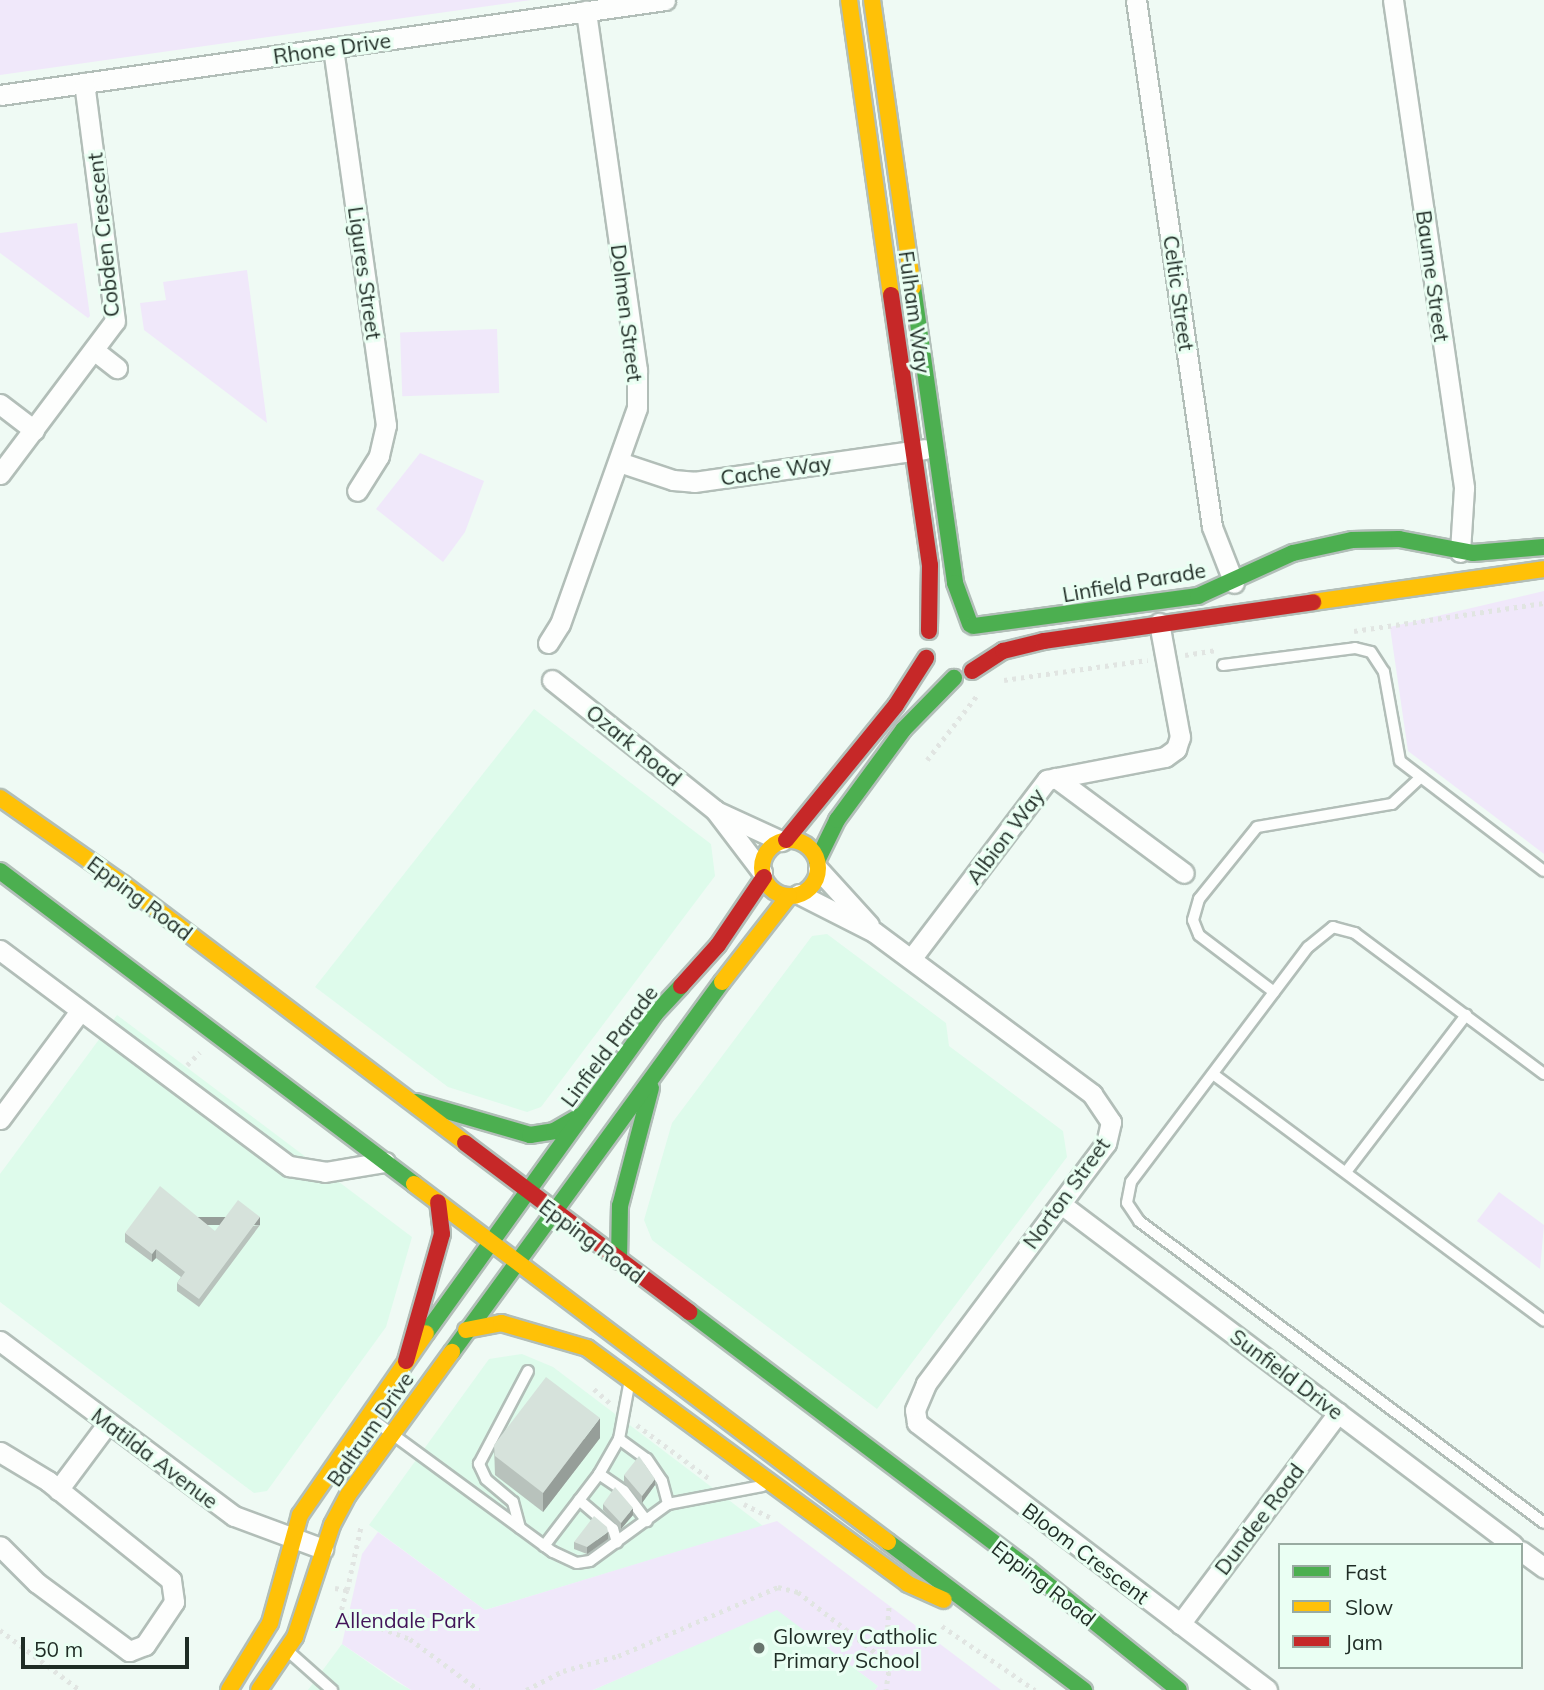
<!DOCTYPE html>
<style>
body{margin:0}
#map{position:relative;width:1544px;height:1690px;overflow:hidden;background:#effaf4;font-family:Mulish,sans-serif}
div>[style]{position:absolute}
[style*='--x']{left:calc(var(--x)*1px);top:calc(var(--y)*1px);width:calc(var(--w)*1px);rotate:calc(var(--a)*1deg)}
.built>*{inset:0;background:#defbeb}
.green>*{inset:0;background:#f0e8fa;transform-origin:0 0}
.path>*{height:4.5px;margin-top:-2.25px;transform-origin:0;background:repeating-linear-gradient(90deg,#e1e5e2 0 3.5px,transparent 0 8.5px)}
.roads{filter:drop-shadow(2px 0 #b2beb8) drop-shadow(-2px 0 #b2beb8) drop-shadow(0 2px #b2beb8) drop-shadow(0 -2px #b2beb8)}
.lane>*{height:10px;margin:-5px;padding:0 5px;transform-origin:5px;border-radius:5px;background:#fdfefd}
.street>*{height:19px;margin:-9.5px;padding:0 9.5px;transform-origin:9.5px;border-radius:9.5px;background:#fdfefd}
.fast>*{height:16px;margin:-8px;padding:0 8px;transform-origin:8px;border-radius:8px;background:#4caf50}
.slow>*{height:16px;margin:-8px;padding:0 8px;transform-origin:8px;border-radius:8px;background:#ffc107}
.slow>.ring{margin:-8px;padding:0;box-sizing:content-box;background:none;border:16px solid #ffc107;border-radius:50%}
.jam>*{height:16px;margin:-8px;padding:0 8px;transform-origin:8px;border-radius:8px;background:#c62828}
.wall>*{inset:0;background:#b8c2bc}
.shaded-wall>*{inset:0;background:#969e99;transform-origin:0 0}
.building>*{inset:0;background:#d6e2db}
.dots>*{width:19px;height:19px;translate:-50% -50%;box-sizing:border-box;border:4px solid #eafff3;border-radius:50%}
span{translate:-50% -50%;white-space:nowrap;text-align:center;line-height:1.15;-webkit-text-stroke:6px #eafff3;paint-order:stroke}
.street-label{font-size:21px;color:#1f2c25}
.park-label{font-size:21px;color:#421459}
.poi-label{font-size:21px;color:#1f2c25}
.left{translate:0 -50%;text-align:left}
.legend{position:absolute;left:1278px;top:1543px;width:245px;height:126px;box-sizing:border-box;background:#eafff3;border:2px solid #99aba1;margin:0;padding:9px 12px;list-style:none;font-size:21px;color:#1f2c25}
.legend li{display:flex;align-items:center;gap:14px;height:35px}
.legend b{width:35px;border:2px solid #99aba1}
.scale{position:absolute;left:21px;top:1637px;width:168px;height:32px;box-sizing:border-box;border:4px solid #1f2c25;border-top:0;padding-left:9px;font-size:21px;line-height:24px;white-space:nowrap;color:#1f2c25;-webkit-text-stroke:5px #eafff3;paint-order:stroke}
</style>
<div id="map">
<div class="built">
<div style="clip-path:polygon(534px 709px,711px 844px,715px 876px,541px 1107px,527px 1112px,448px 1087px,315px 987px)"></div>
<div style="clip-path:polygon(827px 934px,946px 1023px,949px 1046px,1063px 1131px,1067px 1157px,877px 1409px,652px 1240px,644px 1220px,672px 1123px,812px 936px)"></div>
<div style="clip-path:polygon(117px 1015px,412px 1237px,386px 1327px,267px 1491px,254px 1493px,0 1302px,0 1174px)"></div>
<div style="clip-path:polygon(522px 1354px,553px 1367px,763px 1526px,485px 1610px,369px 1525px,489px 1359px)"></div>
<div style="clip-path:polygon(777px 1609px,878px 1686px,875px 1690px,593px 1690px)"></div>
<div style="clip-path:polygon(342px 1644px,395px 1681px,411px 1690px,308px 1690px)"></div>
</div>
<div class="green">
<div style="clip-path:polygon(0 0,531px 0,0 75px)"></div>
<div style="clip-path:polygon(77px 223px,90px 316px,88px 318px,0 253px,0 233px)"></div>
<div style="clip-path:polygon(247px 270px,267px 423px,144px 330px,140px 303px,166px 300px,163px 282px)"></div>
<div style="left:497px;top:329px;width:64px;height:97px;rotate:88deg"></div>
<div style="clip-path:polygon(420px 453px,484px 481px,465px 532px,443px 562px,376px 509px)"></div>
<div style="clip-path:polygon(1544px 591px,1544px 854px,1408px 751px,1390px 627px)"></div>
<div style="clip-path:polygon(1499px 1192px,1544px 1225px,1540px 1269px,1477px 1221px)"></div>
<div style="clip-path:polygon(777px 1521px,1001px 1690px,875px 1690px,878px 1686px,777px 1610px,593px 1690px,411px 1690px,342px 1644px,362px 1554px,378px 1532px,485px 1610px)"></div>
</div>
<div class="path">
<div style="--x:1354;--y:631;--w:192;--a:-8.4"></div>
<div style="--x:1185;--y:655;--w:32;--a:-9"></div>
<div style="--x:1004;--y:680;--w:145;--a:-7.9"></div>
<div style="--x:927;--y:760;--w:83;--a:-52.3"></div>
<div style="--x:187;--y:1065;--w:18;--a:-45"></div>
<div style="--x:594;--y:1389;--w:23;--a:41"></div>
<div style="--x:637;--y:1425;--w:92;--a:36.6"></div>
<div style="--x:744;--y:1504;--w:29;--a:27"></div>
<div style="--x:335;--y:1588;--w:12;--a:9"></div>
<div style="--x:347;--y:1590;--w:24;--a:105"></div>
<div style="--x:341;--y:1613;--w:74;--a:20.6"></div>
<div style="--x:410;--y:1639;--w:86;--a:36.5"></div>
<div style="--x:347;--y:1590;--w:66;--a:-77.7"></div>
<div style="--x:942;--y:1626;--w:113;--a:34.5"></div>
<div style="--x:0;--y:1630;--w:100;--a:36.9"></div>
<div style="--x:885;--y:1662;--w:59;--a:-86.1"></div>
<div style="--x:526;--y:1690;--w:42;--a:-27.2"></div>
<div style="--x:563;--y:1671;--w:57;--a:-15.3"></div>
<div style="--x:618;--y:1656;--w:174;--a:-23.3"></div>
<div style="--x:778;--y:1587;--w:21;--a:14"></div>
<div style="--x:798;--y:1592;--w:104;--a:38"></div>
<div style="--x:880;--y:1656;--w:18;--a:61"></div>
<div style="--x:889;--y:1672;--w:18;--a:99"></div>
</div>
<div class="roads">
<div class="lane">
<div style="--x:1223;--y:665;--w:133;--a:-7.3"></div>
<div style="--x:1355;--y:648;--w:16;--a:14"></div>
<div style="--x:1371;--y:652;--w:24;--a:57"></div>
<div style="--x:1384;--y:672;--w:90;--a:79.8"></div>
<div style="--x:1400;--y:761;--w:181;--a:37.4"></div>
<div style="--x:1274;--y:992;--w:94;--a:-142.8"></div>
<div style="--x:1199;--y:935;--w:16;--a:-112"></div>
<div style="--x:1193;--y:920;--w:22;--a:-74"></div>
<div style="--x:1199;--y:899;--w:92;--a:-51.1"></div>
<div style="--x:1257;--y:827;--w:137;--a:-9.7"></div>
<div style="--x:1392;--y:804;--w:38;--a:-43"></div>
<div style="--x:1213;--y:1074;--w:413;--a:36.7"></div>
<div style="--x:1544;--y:1074;--w:236;--a:-143.3"></div>
<div style="--x:1355;--y:933;--w:23;--a:-165"></div>
<div style="--x:1333;--y:927;--w:32;--a:141"></div>
<div style="--x:1308;--y:947;--w:294;--a:127"></div>
<div style="--x:1131;--y:1182;--w:21;--a:101"></div>
<div style="--x:1127;--y:1203;--w:22;--a:56"></div>
<div style="--x:1139;--y:1221;--w:505;--a:36.71"></div>
<div style="--x:1346;--y:1172;--w:198;--a:-52.6"></div>
<div style="--x:629;--y:1385;--w:55;--a:100.5"></div>
<div style="--x:619;--y:1439;--w:34;--a:36"></div>
<div style="--x:647;--y:1459;--w:27;--a:56"></div>
<div style="--x:662;--y:1481;--w:24;--a:75"></div>
<div style="--x:369;--y:1417;--w:228;--a:36.3"></div>
<div style="--x:553;--y:1552;--w:26;--a:25"></div>
<div style="--x:577;--y:1563;--w:13;--a:-9"></div>
<div style="--x:590;--y:1561;--w:97;--a:-36.2"></div>
<div style="--x:668;--y:1504;--w:96;--a:-10.8"></div>
<div style="--x:599;--y:1474;--w:30;--a:34"></div>
<div style="--x:624;--y:1491;--w:38;--a:53"></div>
<div style="--x:579;--y:1500;--w:45;--a:40.5"></div>
<div style="--x:613;--y:1529;--w:14;--a:73"></div>
<div style="--x:520;--y:1528;--w:27;--a:-105"></div>
<div style="--x:513;--y:1502;--w:35;--a:-140"></div>
<div style="--x:486;--y:1479;--w:17;--a:-115"></div>
<div style="--x:479;--y:1464;--w:105;--a:-62.2"></div>
<div style="--x:544;--y:1546;--w:91;--a:-52.6"></div>
<div style="--x:599;--y:1474;--w:40;--a:-60.3"></div>
<div style="--x:288;--y:1651;--w:59;--a:41.6"></div>
</div>
<div class="street">
<div style="--x:1136;--y:0;--w:532;--a:81.79"></div>
<div style="--x:1212;--y:527;--w:60;--a:68.6"></div>
<div style="--x:1393;--y:0;--w:493;--a:81.7"></div>
<div style="--x:1464;--y:488;--w:64;--a:93.6"></div>
<div style="--x:333;--y:48;--w:381;--a:82"></div>
<div style="--x:386;--y:425;--w:32;--a:103"></div>
<div style="--x:379;--y:456;--w:41;--a:122.2"></div>
<div style="--x:0;--y:95;--w:672;--a:-8.13"></div>
<div style="--x:95;--y:351;--w:28;--a:38"></div>
<div style="--x:0;--y:404;--w:43;--a:37.4"></div>
<div style="--x:619;--y:462;--w:57;--a:18.4"></div>
<div style="--x:673;--y:480;--w:21;--a:5"></div>
<div style="--x:694;--y:482;--w:233;--a:-8.1"></div>
<div style="--x:0;--y:474;--w:191;--a:-53.1"></div>
<div style="--x:115;--y:321;--w:240;--a:-97.4"></div>
<div style="--x:548;--y:643;--w:22;--a:-58"></div>
<div style="--x:560;--y:624;--w:229;--a:-70.4"></div>
<div style="--x:637;--y:408;--w:38;--a:-90"></div>
<div style="--x:637;--y:370;--w:363;--a:-98.1"></div>
<div style="--x:552;--y:680;--w:208;--a:38.6"></div>
<div style="--x:715;--y:810;--w:78;--a:52.8"></div>
<div style="--x:1056;--y:778;--w:111;--a:-10.9"></div>
<div style="--x:1165;--y:757;--w:14;--a:-36"></div>
<div style="--x:1176;--y:749;--w:13;--a:-72"></div>
<div style="--x:1180;--y:737;--w:116;--a:-100.4"></div>
<div style="--x:716;--y:811;--w:72;--a:24.8"></div>
<div style="--x:818;--y:869;--w:76;--a:47.7"></div>
<div style="--x:799;--y:894;--w:84;--a:26.9"></div>
<div style="--x:874;--y:932;--w:272;--a:36.6"></div>
<div style="--x:1092;--y:1094;--w:34;--a:56"></div>
<div style="--x:1111;--y:1122;--w:22;--a:103"></div>
<div style="--x:1106;--y:1143;--w:301;--a:126.8"></div>
<div style="--x:926;--y:1384;--w:28;--a:113"></div>
<div style="--x:915;--y:1410;--w:13;--a:81"></div>
<div style="--x:917;--y:1423;--w:440;--a:37.3"></div>
<div style="--x:0;--y:950;--w:361;--a:36.8"></div>
<div style="--x:289;--y:1166;--w:36;--a:9"></div>
<div style="--x:325;--y:1172;--w:61;--a:-9.5"></div>
<div style="--x:911;--y:959;--w:225;--a:-52.8"></div>
<div style="--x:1047;--y:780;--w:9;--a:-13"></div>
<div style="--x:1056;--y:778;--w:159;--a:36.6"></div>
<div style="--x:0;--y:1119;--w:134;--a:-53.5"></div>
<div style="--x:1061;--y:1204;--w:566;--a:37.03"></div>
<div style="--x:0;--y:1341;--w:292;--a:36.8"></div>
<div style="--x:234;--y:1516;--w:95;--a:20.3"></div>
<div style="--x:0;--y:1452;--w:56;--a:31.1"></div>
<div style="--x:48;--y:1481;--w:158;--a:38.8"></div>
<div style="--x:171;--y:1580;--w:22;--a:82"></div>
<div style="--x:174;--y:1602;--w:52;--a:124"></div>
<div style="--x:145;--y:1645;--w:17;--a:159"></div>
<div style="--x:129;--y:1651;--w:114;--a:-143.5"></div>
<div style="--x:37;--y:1583;--w:52;--a:-135"></div>
<div style="--x:58;--y:1490;--w:84;--a:-53.3"></div>
<div style="--x:1521;--y:1551;--w:29;--a:36"></div>
<div style="--x:1180;--y:1624;--w:264;--a:-53.2"></div>
</div>
<div class="fast">
<div style="--x:913;--y:287;--w:299;--a:81.9"></div>
<div style="--x:955;--y:583;--w:44;--a:69.9"></div>
<div style="--x:973;--y:626;--w:227;--a:-7.6"></div>
<div style="--x:1198;--y:596;--w:104;--a:-24.4"></div>
<div style="--x:1293;--y:553;--w:60;--a:-12.4"></div>
<div style="--x:1352;--y:540;--w:47;--a:-1.2"></div>
<div style="--x:1399;--y:539;--w:75;--a:10.7"></div>
<div style="--x:1473;--y:553;--w:71;--a:-4.8"></div>
<div style="--x:817;--y:861;--w:46;--a:-64"></div>
<div style="--x:837;--y:820;--w:112;--a:-53.7"></div>
<div style="--x:903;--y:730;--w:73;--a:-45.6"></div>
<div style="--x:0;--y:871;--w:519;--a:37.09"></div>
<div style="--x:416;--y:1102;--w:119;--a:16.1"></div>
<div style="--x:530;--y:1135;--w:24;--a:-9"></div>
<div style="--x:554;--y:1131;--w:30;--a:-30"></div>
<div style="--x:619;--y:1261;--w:55;--a:-89"></div>
<div style="--x:620;--y:1206;--w:122;--a:-75.3"></div>
<div style="--x:689;--y:1312;--w:423;--a:37.1"></div>
<div style="--x:1026;--y:1567;--w:196;--a:38.8"></div>
<div style="--x:426;--y:1333;--w:393;--a:-54.3"></div>
<div style="--x:655;--y:1014;--w:38;--a:-47"></div>
<div style="--x:452;--y:1352;--w:458;--a:-53.9"></div>
<div style="--x:888;--y:1542;--w:246;--a:37.1"></div>
</div>
<div class="slow">
<div style="--x:849;--y:0;--w:298;--a:81.9"></div>
<div style="--x:872;--y:0;--w:290;--a:81.9"></div>
<div style="--x:1313;--y:602;--w:233;--a:-8.1"></div>
<div style="--x:0;--y:798;--w:150;--a:35"></div>
<div style="--x:123;--y:884;--w:429;--a:37.1"></div>
<div class="ring" style="left:762px;top:840px;width:40px;height:40px"></div>
<div style="--x:722;--y:982;--w:109;--a:-52.1"></div>
<div style="--x:414;--y:1184;--w:594;--a:37.06"></div>
<div style="--x:466;--y:1330;--w:36;--a:-11"></div>
<div style="--x:501;--y:1323;--w:90;--a:16.2"></div>
<div style="--x:587;--y:1348;--w:398;--a:36.3"></div>
<div style="--x:908;--y:1584;--w:39;--a:24"></div>
<div style="--x:229;--y:1690;--w:79;--a:-58.5"></div>
<div style="--x:270;--y:1623;--w:112;--a:-74.5"></div>
<div style="--x:300;--y:1515;--w:221;--a:-55.3"></div>
<div style="--x:259;--y:1690;--w:64;--a:-55.8"></div>
<div style="--x:295;--y:1637;--w:118;--a:-71.7"></div>
<div style="--x:332;--y:1525;--w:34;--a:-62"></div>
<div style="--x:348;--y:1495;--w:177;--a:-54"></div>
</div>
<div class="jam">
<div style="--x:891;--y:295;--w:273;--a:81.8"></div>
<div style="--x:930;--y:565;--w:66;--a:90.9"></div>
<div style="--x:972;--y:671;--w:37;--a:-33"></div>
<div style="--x:1003;--y:651;--w:42;--a:-13.7"></div>
<div style="--x:1044;--y:641;--w:272;--a:-8.2"></div>
<div style="--x:786;--y:840;--w:174;--a:-50.8"></div>
<div style="--x:896;--y:705;--w:56;--a:-57.4"></div>
<div style="--x:681;--y:986;--w:55;--a:-47.9"></div>
<div style="--x:718;--y:945;--w:82;--a:-55.9"></div>
<div style="--x:465;--y:1143;--w:281;--a:37"></div>
<div style="--x:406;--y:1361;--w:132;--a:-74.2"></div>
<div style="--x:442;--y:1234;--w:32;--a:-97"></div>
</div>
</div>
<div class="wall">
<div style="clip-path:polygon(260px 1225px,199px 1307px,177px 1291px,177px 1283px,181px 1277px,156px 1258px,152px 1262px,125px 1242px,125px 1233px,215px 1231px)"></div>
<div style="clip-path:polygon(600px 1438px,543px 1512px,495px 1475px,494px 1445px)"></div>
<div style="clip-path:polygon(624px 1475px,655px 1485px,642px 1503px,624px 1482px)"></div>
<div style="clip-path:polygon(603px 1504px,633px 1515px,621px 1529px,603px 1510px)"></div>
<div style="clip-path:polygon(608px 1539px,587px 1554px,574px 1549px,574px 1542px)"></div>
</div>
<div class="shaded-wall">
<div style="left:260px;top:1217px;width:8px;height:102px;rotate:90deg"></div>
<div style="clip-path:polygon(156px 1249px,156px 1258px,152px 1262px,152px 1254px)"></div>
<div style="clip-path:polygon(600px 1418px,600px 1438px,543px 1512px,543px 1493px)"></div>
<div style="clip-path:polygon(655px 1479px,655px 1485px,642px 1503px,642px 1496px)"></div>
<div style="clip-path:polygon(633px 1508px,633px 1515px,621px 1529px,621px 1523px)"></div>
<div style="clip-path:polygon(608px 1532px,608px 1539px,587px 1554px,587px 1547px)"></div>
</div>
<div class="building">
<div style="clip-path:polygon(160px 1186px,215px 1231px,238px 1200px,260px 1217px,199px 1299px,177px 1283px,185px 1272px,156px 1249px,152px 1254px,125px 1233px)"></div>
<div style="clip-path:polygon(546px 1377px,600px 1418px,543px 1493px,495px 1456px,494px 1445px)"></div>
<div style="clip-path:polygon(639px 1456px,655px 1479px,642px 1496px,624px 1475px)"></div>
<div style="clip-path:polygon(615px 1487px,633px 1508px,621px 1523px,603px 1504px)"></div>
<div style="clip-path:polygon(594px 1516px,607px 1527px,608px 1532px,587px 1547px,574px 1542px)"></div>
</div>
<div class="dots">
<div style="left:759px;top:1648px;background:#68746d"></div>
</div>
<div class="street-label">
<span style="left:332px;top:48px;rotate:-8deg">Rhone Drive</span>
<span style="left:103px;top:235px;rotate:-96deg">Cobden Crescent</span>
<span style="left:365px;top:273px;rotate:82deg">Ligures Street</span>
<span style="left:1433px;top:276px;rotate:82deg">Baume Street</span>
<span style="left:1179px;top:293px;rotate:82deg">Celtic Street</span>
<span style="left:915px;top:312px;rotate:82deg">Fulham Way</span>
<span style="left:627px;top:313px;rotate:83deg">Dolmen Street</span>
<span style="left:776px;top:470px;rotate:-8deg">Cache Way</span>
<span style="left:1134px;top:582px;rotate:-10deg">Linfield Parade</span>
<span style="left:634px;top:745px;rotate:39deg">Ozark Road</span>
<span style="left:1005px;top:836px;rotate:-53deg">Albion Way</span>
<span style="left:140px;top:898px;rotate:37deg">Epping Road</span>
<span style="left:609px;top:1046px;rotate:-53deg">Linfield Parade</span>
<span style="left:1066px;top:1193px;rotate:-54deg">Norton Street</span>
<span style="left:592px;top:1241px;rotate:37deg">Epping Road</span>
<span style="left:1287px;top:1374px;rotate:37deg">Sunfield Drive</span>
<span style="left:370px;top:1429px;rotate:-55deg">Baltrum Drive</span>
<span style="left:155px;top:1458px;rotate:37deg">Matilda Avenue</span>
<span style="left:1259px;top:1519px;rotate:-53deg">Dundee Road</span>
<span style="left:1086px;top:1553px;rotate:37deg">Bloom Crescent</span>
<span style="left:1044px;top:1583px;rotate:38deg">Epping Road</span>
</div>
<div class="park-label">
<span style="left:405px;top:1620px">Allendale Park</span>
</div>
<div class="poi-label">
<span class="left" style="left:773px;top:1648px">Glowrey Catholic<br>Primary School</span>
</div>
<ul class="legend">
<li><b style="height:9px;background:#4caf50"></b>Fast</li>
<li><b style="height:9px;background:#ffc107"></b>Slow</li>
<li><b style="height:9px;background:#c62828"></b>Jam</li>
</ul>
<div class="scale">50 m</div>
</div>
